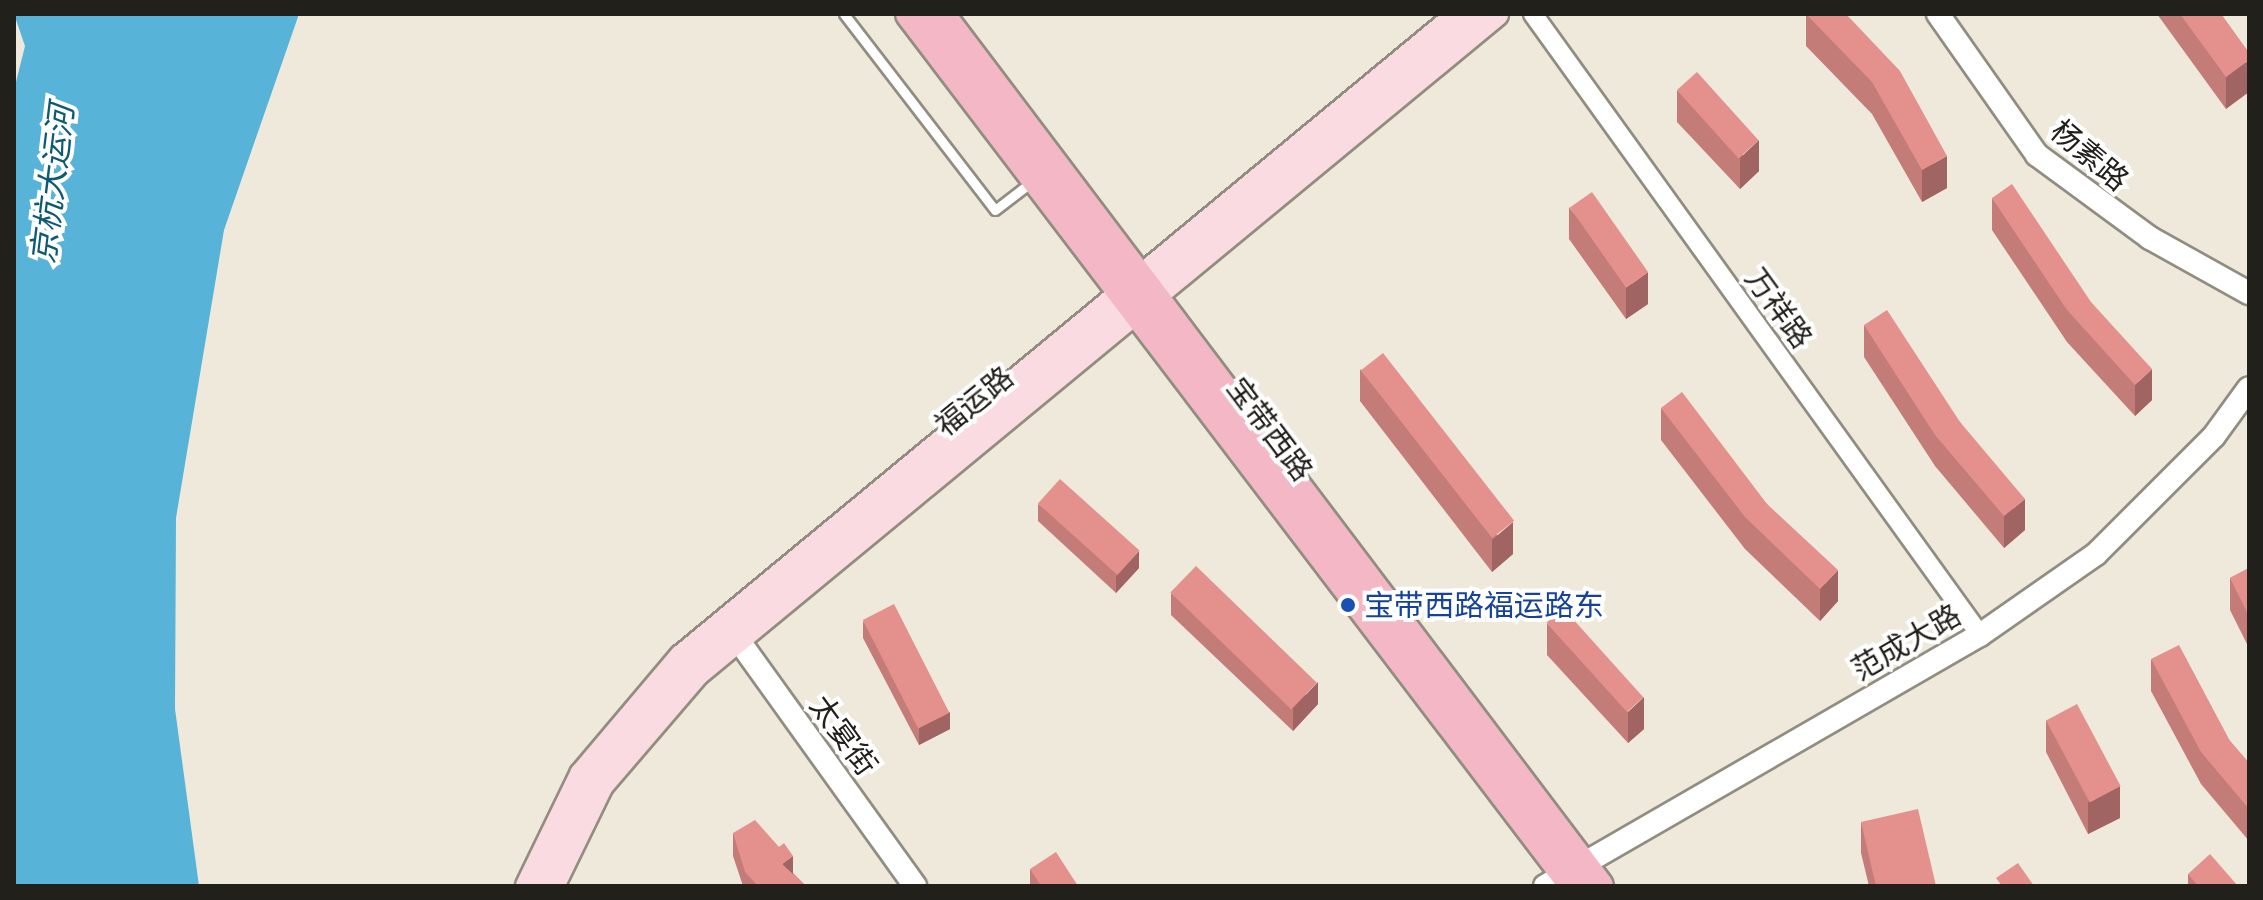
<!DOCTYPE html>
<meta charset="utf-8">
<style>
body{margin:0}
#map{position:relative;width:2263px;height:900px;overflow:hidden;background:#eee9db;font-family:Mulish,"Noto Sans SC",sans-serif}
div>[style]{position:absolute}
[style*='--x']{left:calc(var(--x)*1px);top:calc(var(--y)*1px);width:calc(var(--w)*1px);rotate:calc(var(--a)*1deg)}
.water>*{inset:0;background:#57b3d8}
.roads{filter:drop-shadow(2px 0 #918d80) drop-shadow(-2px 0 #918d80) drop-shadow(0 2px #918d80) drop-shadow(0 -2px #918d80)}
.service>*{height:9px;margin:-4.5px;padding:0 4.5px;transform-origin:4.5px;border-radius:4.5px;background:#fff}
.minor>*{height:18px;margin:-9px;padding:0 9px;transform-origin:9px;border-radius:9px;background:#fff}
.tertiary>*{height:22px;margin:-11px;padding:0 11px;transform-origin:11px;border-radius:11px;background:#fff}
.secondary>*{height:26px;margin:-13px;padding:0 13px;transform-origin:13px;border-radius:13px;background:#fadbe2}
.primary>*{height:28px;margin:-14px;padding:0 14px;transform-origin:14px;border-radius:14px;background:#f4b7c6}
.wall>*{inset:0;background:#c47c78}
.shaded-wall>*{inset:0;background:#a06562}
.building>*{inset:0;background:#e4908c;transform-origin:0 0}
.dots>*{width:22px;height:22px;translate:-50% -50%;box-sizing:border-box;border:4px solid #fff;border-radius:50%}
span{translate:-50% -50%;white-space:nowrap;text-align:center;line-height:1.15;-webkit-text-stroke:8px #fff;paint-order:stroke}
.street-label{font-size:30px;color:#22201b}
.transit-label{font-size:30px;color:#164399}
.left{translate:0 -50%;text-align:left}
.water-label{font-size:32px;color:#0f5a73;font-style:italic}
.frame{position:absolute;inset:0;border:16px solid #22201b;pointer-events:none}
</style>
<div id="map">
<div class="water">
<div style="clip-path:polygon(14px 14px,299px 14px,224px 230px,176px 518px,175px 709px,199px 886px,14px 886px,14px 90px,25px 46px)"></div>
</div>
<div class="roads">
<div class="service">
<div style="--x:844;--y:14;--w:247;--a:52.4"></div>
<div style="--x:995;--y:210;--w:49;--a:-37.6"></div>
</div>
<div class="minor">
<div style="--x:1533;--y:14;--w:765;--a:54.25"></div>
</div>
<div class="tertiary">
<div style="--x:1938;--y:14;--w:172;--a:54.9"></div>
<div style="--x:2037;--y:155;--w:140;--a:36.3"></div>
<div style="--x:2150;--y:238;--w:113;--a:29.1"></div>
<div style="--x:729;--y:627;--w:319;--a:54.3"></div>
<div style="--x:1545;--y:886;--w:502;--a:-29.99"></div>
<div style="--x:1980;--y:635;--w:141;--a:-34.9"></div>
<div style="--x:2096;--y:554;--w:167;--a:-45"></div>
<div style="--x:2214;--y:436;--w:59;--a:-53.9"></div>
</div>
<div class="secondary">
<div style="--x:529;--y:886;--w:123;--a:-64.1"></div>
<div style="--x:583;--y:775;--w:153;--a:-49.8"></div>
<div style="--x:682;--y:658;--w:1011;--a:-39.58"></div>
<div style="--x:551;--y:886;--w:112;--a:-64.1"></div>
<div style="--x:600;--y:785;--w:148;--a:-49.4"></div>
<div style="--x:696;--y:673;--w:1036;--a:-39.52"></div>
</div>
<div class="primary">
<div style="--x:910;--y:14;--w:1096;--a:52.71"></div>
<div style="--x:940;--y:14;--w:1093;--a:52.92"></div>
</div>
</div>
<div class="wall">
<div style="clip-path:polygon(1806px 14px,1846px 14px,1947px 188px,1922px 202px,1872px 114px,1806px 46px)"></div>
<div style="clip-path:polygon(2157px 14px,2221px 14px,2249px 53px,2226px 109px)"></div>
<div style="clip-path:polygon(1677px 90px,1759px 171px,1740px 189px,1677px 122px)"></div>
<div style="clip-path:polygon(1992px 198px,2152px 400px,2135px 416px,2067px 342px,1992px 230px)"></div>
<div style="clip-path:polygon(1569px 207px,1648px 304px,1626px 319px,1569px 239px)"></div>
<div style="clip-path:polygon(1864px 325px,1960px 422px,2025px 530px,2004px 548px,1935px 466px,1864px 357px)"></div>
<div style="clip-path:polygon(1360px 369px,1513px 554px,1492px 572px,1360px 401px)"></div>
<div style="clip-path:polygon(1661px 408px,1767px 504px,1838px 601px,1820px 621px,1745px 549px,1661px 440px)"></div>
<div style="clip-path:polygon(1038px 504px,1139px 568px,1116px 593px,1038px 521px)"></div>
<div style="clip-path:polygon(2249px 568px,2249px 648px,2230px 610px,2230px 578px)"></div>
<div style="clip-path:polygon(1171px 593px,1318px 704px,1293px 731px,1171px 615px)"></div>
<div style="clip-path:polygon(863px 621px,950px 729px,919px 745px,863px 638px)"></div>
<div style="clip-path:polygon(1547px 623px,1644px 729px,1628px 743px,1547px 655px)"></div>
<div style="clip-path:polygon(2151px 659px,2230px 741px,2249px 763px,2249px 841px,2201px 784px,2151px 691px)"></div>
<div style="clip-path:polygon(2046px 720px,2120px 818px,2088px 834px,2046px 752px)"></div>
<div style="clip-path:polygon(1861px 822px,1936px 886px,1869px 886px,1861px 853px)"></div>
<div style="clip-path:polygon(733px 833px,793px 873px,806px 886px,743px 886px,733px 856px)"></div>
<div style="clip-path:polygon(1030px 869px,1078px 886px,1030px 886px)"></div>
<div style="clip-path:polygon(2188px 874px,2238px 886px,2188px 886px)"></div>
</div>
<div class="shaded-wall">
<div style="clip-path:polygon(2249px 60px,2249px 92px,2226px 109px,2226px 77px)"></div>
<div style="clip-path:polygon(1759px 140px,1759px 171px,1740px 189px,1740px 158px)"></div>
<div style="clip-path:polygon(1947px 156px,1947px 188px,1922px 202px,1922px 170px)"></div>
<div style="clip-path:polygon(1648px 272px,1648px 304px,1626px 319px,1626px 288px)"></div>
<div style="clip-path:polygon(2152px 369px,2152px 400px,2135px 416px,2135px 385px)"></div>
<div style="clip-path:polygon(2025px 499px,2025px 530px,2004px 548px,2004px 516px)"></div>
<div style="clip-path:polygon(1513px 522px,1513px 554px,1492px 572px,1492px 540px)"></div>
<div style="clip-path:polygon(1139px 551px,1139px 568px,1116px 593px,1116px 576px)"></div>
<div style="clip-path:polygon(1838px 570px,1838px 601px,1820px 621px,1820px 589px)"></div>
<div style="clip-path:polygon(1318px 682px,1318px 704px,1293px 731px,1293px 708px)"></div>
<div style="clip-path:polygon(1644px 697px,1644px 729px,1628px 743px,1628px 712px)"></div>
<div style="clip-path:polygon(950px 712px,950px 729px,919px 745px,919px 728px)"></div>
<div style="clip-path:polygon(2120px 786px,2120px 818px,2088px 834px,2088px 802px)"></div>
<div style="clip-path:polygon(793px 856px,793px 878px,782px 864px)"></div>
</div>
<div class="building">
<div style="clip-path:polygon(1806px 14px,1846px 14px,1900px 71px,1947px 156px,1922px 170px,1872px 82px)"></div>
<div style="clip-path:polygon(2180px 14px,2221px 14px,2249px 53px,2249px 60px,2226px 77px)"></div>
<div style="left:1697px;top:72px;width:92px;height:27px;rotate:48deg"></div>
<div style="clip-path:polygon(2012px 184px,2091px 302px,2152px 369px,2135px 385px,2067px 310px,1992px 198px)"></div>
<div style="left:1592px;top:192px;width:98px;height:27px;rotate:55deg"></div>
<div style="clip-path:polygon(1887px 310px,1960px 422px,2025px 499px,2004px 516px,1935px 435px,1864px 325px)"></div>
<div style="left:1383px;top:353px;width:213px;height:28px;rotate:52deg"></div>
<div style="clip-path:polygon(1682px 392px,1767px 504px,1838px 570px,1820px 589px,1745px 517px,1661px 408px)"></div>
<div style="left:1060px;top:479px;width:107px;height:33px;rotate:42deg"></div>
<div style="left:1196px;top:566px;width:168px;height:37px;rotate:44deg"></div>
<div style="clip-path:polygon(2249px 568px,2249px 616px,2230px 578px)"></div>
<div style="left:894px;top:604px;width:122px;height:35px;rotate:63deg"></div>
<div style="left:1563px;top:608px;width:120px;height:22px;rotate:48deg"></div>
<div style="clip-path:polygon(2179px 645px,2230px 741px,2249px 763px,2249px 809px,2201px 752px,2151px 659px)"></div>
<div style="left:2077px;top:704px;width:93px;height:35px;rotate:62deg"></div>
<div style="clip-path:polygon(1918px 809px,1936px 886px,1876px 886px,1861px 822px)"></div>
<div style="clip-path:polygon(755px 820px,779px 847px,784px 843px,793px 856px,782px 864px,806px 886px,758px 886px,745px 872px,733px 833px)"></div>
<div style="clip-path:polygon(1056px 852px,1078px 886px,1041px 886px,1030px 869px)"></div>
<div style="clip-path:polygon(2210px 854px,2238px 886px,2198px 886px,2188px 874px)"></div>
<div style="clip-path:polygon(2018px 863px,2034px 886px,2002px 886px,1996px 878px)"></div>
</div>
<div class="dots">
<div style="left:1348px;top:605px;background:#1a4fb4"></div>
</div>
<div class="street-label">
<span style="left:2090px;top:155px;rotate:40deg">杨素路</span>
<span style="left:1779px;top:308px;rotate:54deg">万祥路</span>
<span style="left:974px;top:401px;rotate:-39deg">福运路</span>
<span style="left:1270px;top:429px;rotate:53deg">宝带西路</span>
<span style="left:1906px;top:642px;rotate:-30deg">范成大路</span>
<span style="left:844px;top:735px;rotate:54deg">太宴街</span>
</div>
<div class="transit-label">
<span class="left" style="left:1364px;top:605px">宝带西路福运路东</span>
</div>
<div class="water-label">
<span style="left:52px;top:184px;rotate:-83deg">京杭大运河</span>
</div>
<div class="frame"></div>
</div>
